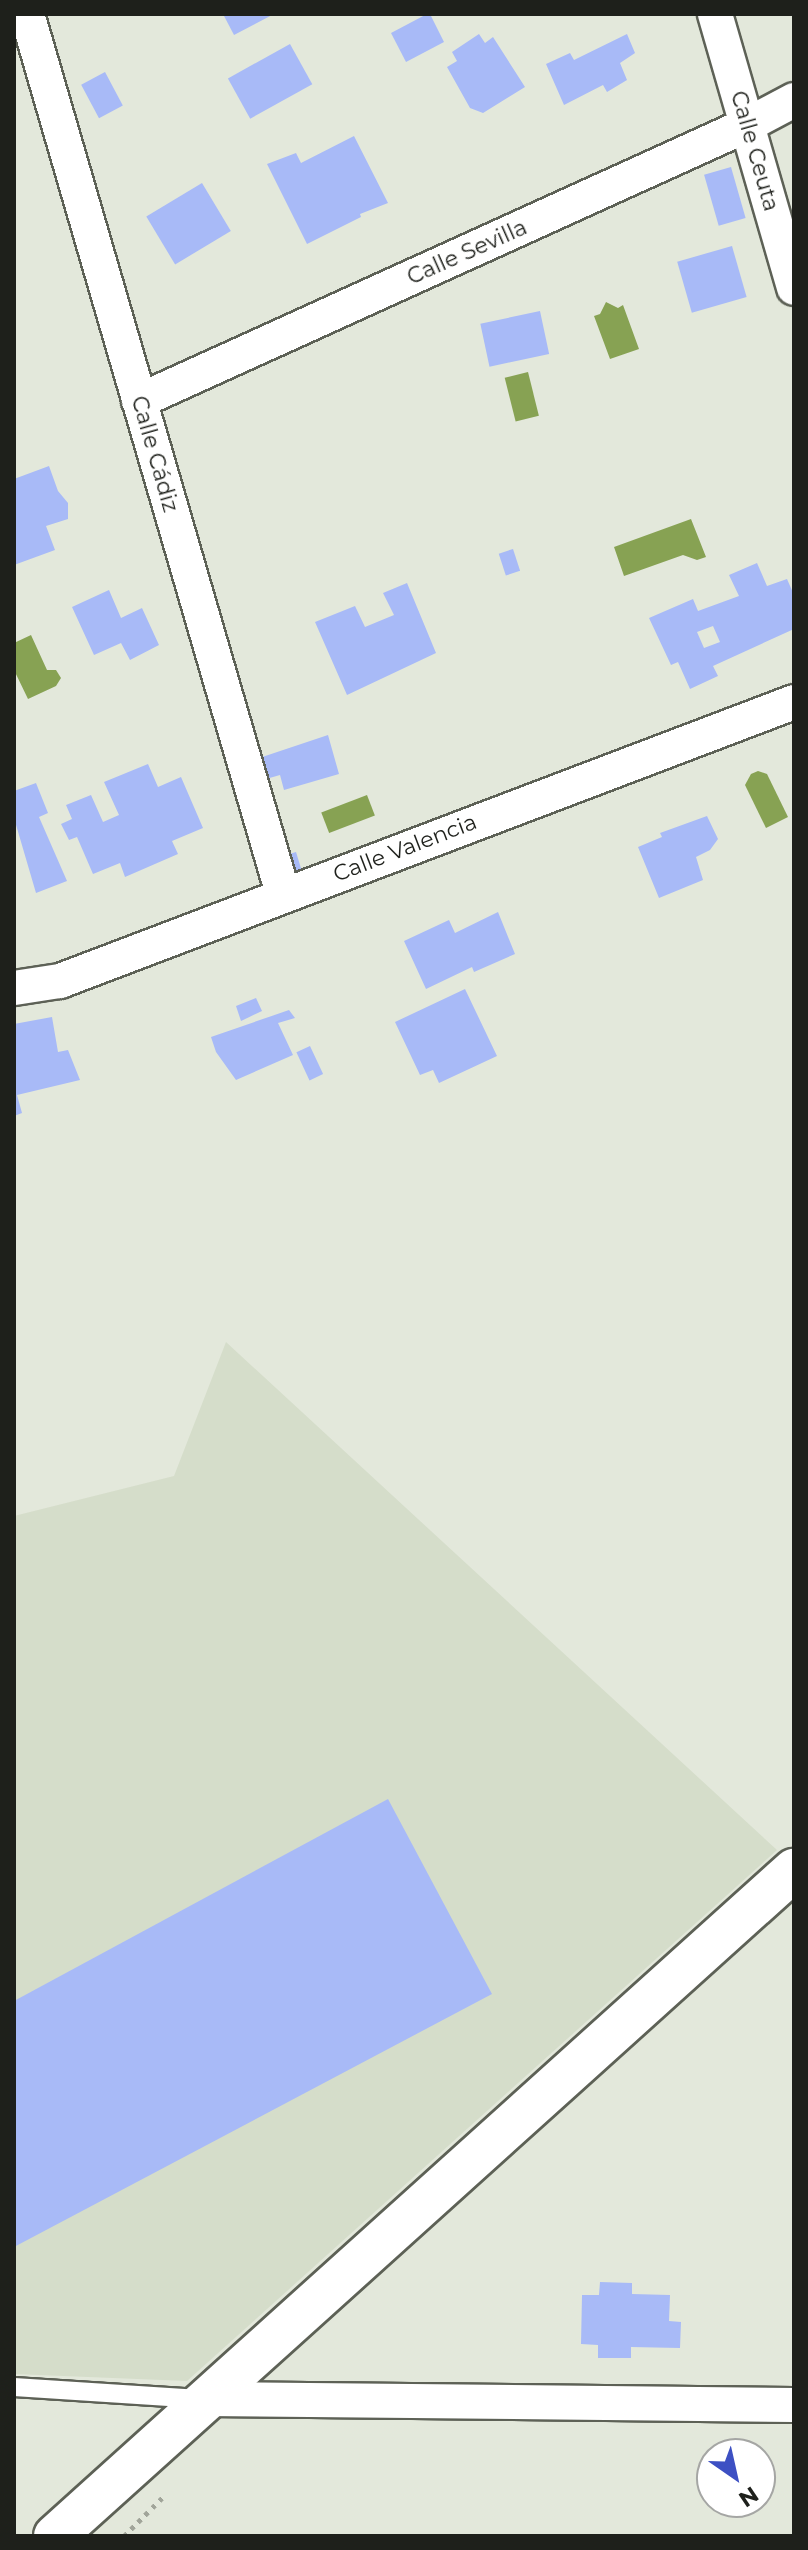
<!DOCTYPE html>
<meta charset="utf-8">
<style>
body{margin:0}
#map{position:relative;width:808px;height:2550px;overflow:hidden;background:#e3e8db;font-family:Montserrat,sans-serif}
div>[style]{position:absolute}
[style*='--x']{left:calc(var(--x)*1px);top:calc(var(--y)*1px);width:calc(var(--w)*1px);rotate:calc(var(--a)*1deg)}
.built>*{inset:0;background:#d5ddca}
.water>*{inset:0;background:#87a253;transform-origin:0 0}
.building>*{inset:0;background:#a8baf7;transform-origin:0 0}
.path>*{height:5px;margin-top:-2.5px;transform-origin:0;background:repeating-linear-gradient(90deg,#a1a59a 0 4px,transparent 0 10px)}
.roads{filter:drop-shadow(2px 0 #5d6156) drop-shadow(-2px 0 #5d6156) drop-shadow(0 2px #5d6156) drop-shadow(0 -2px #5d6156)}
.service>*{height:18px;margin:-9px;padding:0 9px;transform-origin:9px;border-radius:9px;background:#fff}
.minor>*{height:34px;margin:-17px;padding:0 17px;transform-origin:17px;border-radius:17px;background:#fff}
.tertiary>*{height:42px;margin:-21px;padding:0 21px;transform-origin:21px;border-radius:21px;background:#fff}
span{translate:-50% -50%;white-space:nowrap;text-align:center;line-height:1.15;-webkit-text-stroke:8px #fff;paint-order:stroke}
.street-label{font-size:22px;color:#1e201b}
.frame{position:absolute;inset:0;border:16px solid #1e201b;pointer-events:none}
.north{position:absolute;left:696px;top:2438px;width:80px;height:80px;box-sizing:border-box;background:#fff;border:2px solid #a5a6a4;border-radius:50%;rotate:146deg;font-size:22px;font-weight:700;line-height:32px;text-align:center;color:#1e201b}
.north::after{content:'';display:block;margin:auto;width:28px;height:36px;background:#3d50c3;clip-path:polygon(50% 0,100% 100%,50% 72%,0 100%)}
</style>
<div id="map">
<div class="built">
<div style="clip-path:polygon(226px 1342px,777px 1850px,187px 2381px,14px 2374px,14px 1516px,174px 1476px)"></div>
</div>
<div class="water">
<div style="clip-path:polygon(606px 302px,618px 308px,623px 305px,639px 349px,610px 359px,594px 316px,600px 314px)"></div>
<div style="left:528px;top:372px;width:45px;height:24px;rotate:76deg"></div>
<div style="clip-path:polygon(691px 519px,706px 557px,697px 560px,683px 555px,624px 576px,614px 547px)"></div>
<div style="clip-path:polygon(31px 635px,47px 670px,56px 670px,61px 678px,56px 686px,28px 699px,14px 670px,14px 643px)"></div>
<div style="clip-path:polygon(758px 771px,767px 774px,788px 817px,766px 828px,745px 785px,751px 774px)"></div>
<div style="left:367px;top:795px;width:22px;height:49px;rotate:69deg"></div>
</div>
<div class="building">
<div style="clip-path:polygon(223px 14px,274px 14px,234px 35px)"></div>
<div style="clip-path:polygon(427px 14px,430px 14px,444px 42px,406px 62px,391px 33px)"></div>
<div style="clip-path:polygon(479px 34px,485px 43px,493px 37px,525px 87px,483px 113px,470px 108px,447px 67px,457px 61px,452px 52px)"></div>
<div style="clip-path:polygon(627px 34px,635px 53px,620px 63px,627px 80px,607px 92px,603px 85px,564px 105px,546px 64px,570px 53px,574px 60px)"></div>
<div style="left:290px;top:44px;width:46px;height:71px;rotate:61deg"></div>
<div style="left:105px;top:72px;width:38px;height:27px;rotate:62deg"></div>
<div style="clip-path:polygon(354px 136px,388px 203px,360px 214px,361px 217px,307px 244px,267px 164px,296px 153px,301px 163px)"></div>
<div style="left:731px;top:167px;width:53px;height:28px;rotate:74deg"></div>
<div style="left:202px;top:183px;width:56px;height:65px;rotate:59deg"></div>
<div style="left:732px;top:246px;width:53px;height:57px;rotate:74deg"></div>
<div style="left:540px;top:311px;width:44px;height:61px;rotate:78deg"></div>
<div style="clip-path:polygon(49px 466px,58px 491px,68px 503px,68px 519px,46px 526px,55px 550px,14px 565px,14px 479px)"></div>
<div style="left:513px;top:549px;width:23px;height:15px;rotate:72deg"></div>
<div style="clip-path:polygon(evenodd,757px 563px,767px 586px,787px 579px,794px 595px,794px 629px,713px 666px,718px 676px,690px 689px,678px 662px,671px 665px,649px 618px,693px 599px,698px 611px,739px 596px,729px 575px,757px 563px,713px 626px,720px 642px,704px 648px,697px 632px,713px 626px)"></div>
<div style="clip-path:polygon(407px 583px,436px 653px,347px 695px,315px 622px,355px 606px,365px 627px,394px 615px,383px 593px)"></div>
<div style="clip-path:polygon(109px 590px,121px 618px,142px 608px,159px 645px,130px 660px,121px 643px,94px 655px,72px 607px)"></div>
<div style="clip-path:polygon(328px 735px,339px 774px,284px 790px,280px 775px,259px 781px,253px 760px)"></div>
<div style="clip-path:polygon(148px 764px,158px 787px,181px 777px,203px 828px,172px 841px,178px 854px,125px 877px,120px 863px,93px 874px,77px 837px,69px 840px,61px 824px,72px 819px,66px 805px,91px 795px,103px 822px,119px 815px,104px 782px)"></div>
<div style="clip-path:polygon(36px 783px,48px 813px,39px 817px,67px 881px,36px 893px,14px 818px,14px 791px)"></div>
<div style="clip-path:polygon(707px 816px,718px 839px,710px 850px,696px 857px,703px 880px,659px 898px,638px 847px,662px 837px,660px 833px)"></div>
<div style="left:296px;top:852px;width:21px;height:16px;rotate:73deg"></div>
<div style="clip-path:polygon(498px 912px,515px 954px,474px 972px,472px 967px,426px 989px,404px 941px,449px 920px,455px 933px)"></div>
<div style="clip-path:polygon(465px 989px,497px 1056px,439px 1083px,433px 1070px,420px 1075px,395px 1022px)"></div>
<div style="clip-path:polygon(256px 998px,262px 1011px,241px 1021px,236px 1006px)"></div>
<div style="clip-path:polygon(289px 1010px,295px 1018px,278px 1023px,293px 1055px,236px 1080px,216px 1052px,211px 1037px)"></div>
<div style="clip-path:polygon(52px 1017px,58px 1052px,68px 1050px,80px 1080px,17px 1095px,22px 1113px,14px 1116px,14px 1024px)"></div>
<div style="left:310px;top:1046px;width:31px;height:15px;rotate:65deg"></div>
<div style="clip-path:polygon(388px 1799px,492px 1994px,14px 2247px,14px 2001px)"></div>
<div style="clip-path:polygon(600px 2282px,632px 2283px,632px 2294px,670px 2295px,669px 2321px,681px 2322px,680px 2348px,631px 2347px,631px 2358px,598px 2358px,598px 2345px,581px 2344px,582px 2295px,599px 2295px)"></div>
</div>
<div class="path">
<div style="--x:124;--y:2536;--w:59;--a:-45"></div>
</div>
<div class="roads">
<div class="service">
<div style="--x:14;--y:2387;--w:186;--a:3.7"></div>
</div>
<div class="minor">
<div style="--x:27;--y:14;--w:916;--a:73.78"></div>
<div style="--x:715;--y:14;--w:285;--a:73.9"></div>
<div style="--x:139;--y:401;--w:668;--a:-24.42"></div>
<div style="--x:747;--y:125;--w:53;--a:-28"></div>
<div style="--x:14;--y:988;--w:47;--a:-8.7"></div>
<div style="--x:60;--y:981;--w:785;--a:-20.81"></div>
<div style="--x:206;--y:2399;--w:588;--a:0.58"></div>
</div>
<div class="tertiary">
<div style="--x:55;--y:2536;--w:995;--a:-42.03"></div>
</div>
</div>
<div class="street-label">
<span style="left:755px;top:151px;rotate:74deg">Calle Ceuta</span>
<span style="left:467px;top:252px;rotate:-24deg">Calle Sevilla</span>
<span style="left:155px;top:454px;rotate:74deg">Calle Cádiz</span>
<span style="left:405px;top:848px;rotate:-21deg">Calle Valencia</span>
</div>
<div class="frame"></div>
<div class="north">N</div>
</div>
